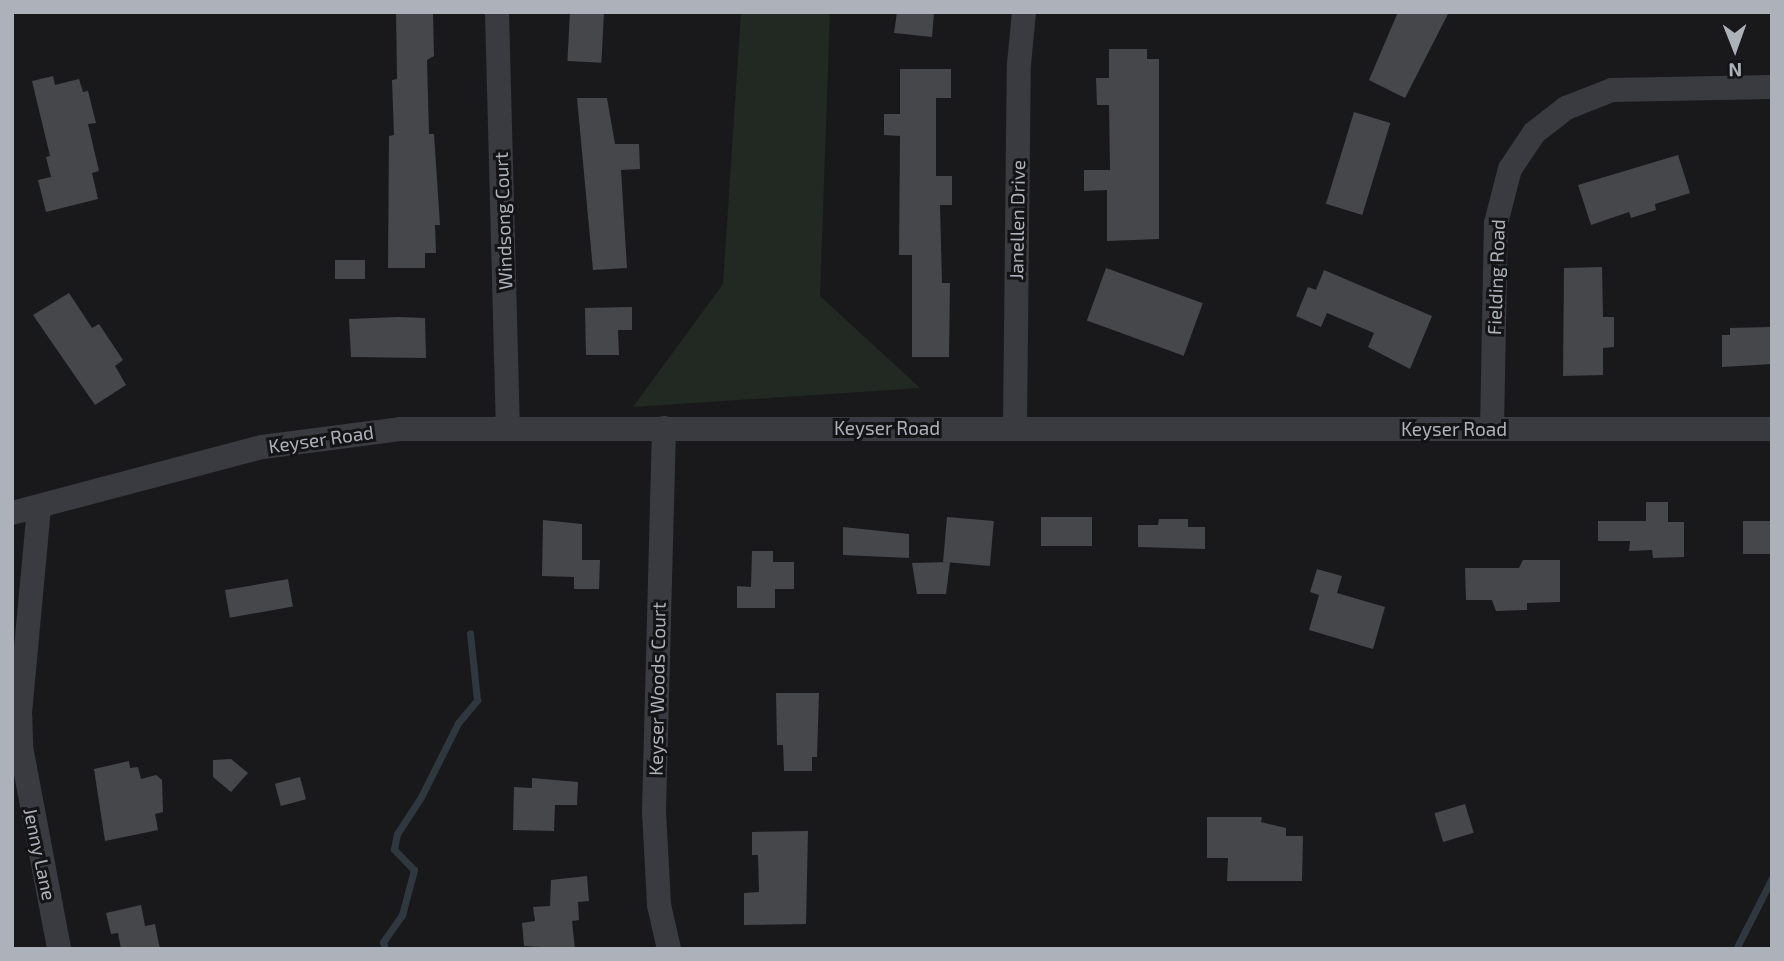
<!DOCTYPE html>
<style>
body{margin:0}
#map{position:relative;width:1784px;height:961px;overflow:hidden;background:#19191b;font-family:"Exo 2",sans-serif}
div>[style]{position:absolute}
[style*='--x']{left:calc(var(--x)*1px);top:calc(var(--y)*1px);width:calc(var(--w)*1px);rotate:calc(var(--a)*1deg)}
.green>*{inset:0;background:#212922}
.stream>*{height:7px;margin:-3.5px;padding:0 3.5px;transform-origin:3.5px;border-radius:3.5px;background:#30383f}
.building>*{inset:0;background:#46474b;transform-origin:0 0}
.minor>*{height:24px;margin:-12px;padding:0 12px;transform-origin:12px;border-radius:12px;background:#3a3b40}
span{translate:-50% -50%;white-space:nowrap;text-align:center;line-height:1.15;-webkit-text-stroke:6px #141416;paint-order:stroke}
.street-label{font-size:19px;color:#acb1ba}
.frame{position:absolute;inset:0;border:14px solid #acb1ba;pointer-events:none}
.north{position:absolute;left:1700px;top:14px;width:70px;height:70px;-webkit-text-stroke:5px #141416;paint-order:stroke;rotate:179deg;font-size:19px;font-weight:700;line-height:28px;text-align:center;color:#acb1ba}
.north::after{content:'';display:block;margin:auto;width:24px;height:32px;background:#acb1ba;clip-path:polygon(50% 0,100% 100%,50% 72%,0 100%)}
</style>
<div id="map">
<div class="green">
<div style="clip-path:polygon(741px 12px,830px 12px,820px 296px,920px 388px,633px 407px,723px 284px)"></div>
</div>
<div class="stream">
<div style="--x:385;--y:949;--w:7;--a:-106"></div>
<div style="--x:383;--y:942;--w:33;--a:-55"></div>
<div style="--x:402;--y:915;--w:47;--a:-75.1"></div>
<div style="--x:414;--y:870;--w:29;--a:-134"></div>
<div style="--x:394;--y:849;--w:15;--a:-79"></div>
<div style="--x:397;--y:834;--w:44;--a:-57"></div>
<div style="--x:421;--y:797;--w:83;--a:-63.4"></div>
<div style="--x:458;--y:723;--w:30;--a:-50"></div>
<div style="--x:477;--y:700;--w:67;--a:-96"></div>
<div style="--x:1736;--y:949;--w:80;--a:-63.1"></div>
</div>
<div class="building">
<div style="clip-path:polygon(396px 12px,433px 12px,434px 56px,427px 60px,429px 134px,434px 134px,440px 225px,435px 225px,436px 253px,425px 253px,425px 268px,388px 268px,389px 136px,394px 135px,392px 80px,397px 79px)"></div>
<div style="left:570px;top:12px;width:34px;height:49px;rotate:3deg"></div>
<div style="clip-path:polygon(897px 12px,934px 12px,932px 37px,894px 33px)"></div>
<div style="clip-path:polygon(1398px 12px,1449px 12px,1405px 98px,1369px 80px)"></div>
<div style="clip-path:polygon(1109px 49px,1147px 49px,1147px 59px,1159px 59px,1159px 239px,1107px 241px,1107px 190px,1084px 191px,1084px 170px,1110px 170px,1109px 105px,1097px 105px,1096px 78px,1109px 78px)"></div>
<div style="clip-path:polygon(900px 69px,951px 69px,951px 98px,936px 98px,936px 176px,952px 176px,952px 205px,940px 205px,942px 283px,950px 283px,949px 357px,912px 357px,912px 255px,899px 255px,900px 136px,884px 135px,884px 114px,900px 114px)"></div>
<div style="clip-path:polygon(53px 76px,55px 85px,79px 79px,83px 92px,88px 91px,96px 123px,88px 124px,99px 171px,92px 173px,98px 199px,46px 212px,38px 180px,51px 177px,46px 157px,50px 156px,32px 81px)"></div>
<div style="clip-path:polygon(577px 98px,607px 98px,615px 144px,639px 144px,640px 169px,621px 170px,627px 268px,593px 270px)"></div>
<div style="left:1354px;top:112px;width:38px;height:96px;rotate:17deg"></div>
<div style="clip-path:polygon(1678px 155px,1690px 193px,1655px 204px,1656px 210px,1631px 218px,1629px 212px,1591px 225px,1578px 185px)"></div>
<div style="left:365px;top:260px;width:19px;height:30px;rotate:90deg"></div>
<div style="clip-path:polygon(1602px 267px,1603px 317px,1614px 317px,1614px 347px,1603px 348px,1603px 375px,1563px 376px,1564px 268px)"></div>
<div style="left:1106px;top:268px;width:103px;height:56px;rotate:20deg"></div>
<div style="clip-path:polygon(1324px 270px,1432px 316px,1410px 369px,1368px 347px,1374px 333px,1327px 313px,1321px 327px,1296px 316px,1308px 287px,1316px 290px)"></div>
<div style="clip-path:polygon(69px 293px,92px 328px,99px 324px,123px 360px,115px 366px,126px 385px,95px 405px,33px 315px)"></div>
<div style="clip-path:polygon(632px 307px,632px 330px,618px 330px,619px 355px,586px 355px,585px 308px)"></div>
<div style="clip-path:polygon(398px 317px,425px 318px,426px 358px,351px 357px,349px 319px)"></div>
<div style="clip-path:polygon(1772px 327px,1772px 364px,1722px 367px,1722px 335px,1730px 335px,1730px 328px)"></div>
<div style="clip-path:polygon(1646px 502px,1668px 502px,1668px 522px,1684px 522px,1684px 557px,1653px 558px,1652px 550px,1629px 551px,1630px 541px,1598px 541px,1598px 521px,1646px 521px)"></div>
<div style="left:947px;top:517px;width:47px;height:45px;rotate:5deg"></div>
<div style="left:1092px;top:517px;width:29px;height:51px;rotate:90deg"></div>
<div style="clip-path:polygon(1159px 519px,1188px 519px,1188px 527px,1205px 527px,1205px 549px,1138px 547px,1138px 525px,1158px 525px)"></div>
<div style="clip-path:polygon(543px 520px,582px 524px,582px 560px,600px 560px,599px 589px,574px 589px,574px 577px,542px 576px)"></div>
<div style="left:1743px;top:521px;width:29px;height:33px"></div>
<div style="clip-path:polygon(843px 527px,909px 534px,909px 558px,843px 555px)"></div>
<div style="clip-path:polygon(752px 551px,773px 551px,773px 562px,794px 562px,794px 589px,775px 589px,775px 608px,737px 608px,737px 586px,751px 587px)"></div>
<div style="clip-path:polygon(1523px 560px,1560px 560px,1560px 602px,1527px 603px,1527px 610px,1496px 611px,1492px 600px,1466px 600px,1465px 568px,1519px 568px)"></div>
<div style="clip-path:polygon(950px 562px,946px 594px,917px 594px,912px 563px)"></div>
<div style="clip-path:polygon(1317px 569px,1342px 576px,1337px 593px,1385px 607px,1373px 649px,1309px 630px,1319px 595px,1310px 592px)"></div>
<div style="left:288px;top:579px;width:28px;height:64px;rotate:80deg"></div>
<div style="clip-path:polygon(776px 693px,819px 693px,817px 757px,812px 757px,812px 771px,784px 771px,783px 745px,777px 745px)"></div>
<div style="clip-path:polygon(231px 759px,248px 773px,231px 792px,213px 777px,213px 760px)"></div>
<div style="clip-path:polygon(129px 761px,130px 768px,138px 767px,141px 779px,156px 775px,162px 780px,163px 812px,155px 814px,158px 830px,105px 841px,94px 769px)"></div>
<div style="left:300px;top:777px;width:23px;height:26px;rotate:75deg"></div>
<div style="clip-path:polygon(532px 778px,578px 782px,577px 805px,555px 805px,554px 831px,513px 830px,514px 787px,532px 788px)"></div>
<div style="left:1465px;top:804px;width:30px;height:32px;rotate:73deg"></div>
<div style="clip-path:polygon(1207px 817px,1262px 817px,1261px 822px,1286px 828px,1286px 836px,1303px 836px,1302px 881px,1227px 881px,1228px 858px,1207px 858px)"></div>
<div style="clip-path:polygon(808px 831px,806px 924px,744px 925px,744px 893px,759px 892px,758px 855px,752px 855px,752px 832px)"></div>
<div style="clip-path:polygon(587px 876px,589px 901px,578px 902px,579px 920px,572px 921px,575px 949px,524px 946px,522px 923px,535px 921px,533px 907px,550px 906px,551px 880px)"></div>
<div style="clip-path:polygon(141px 905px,145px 926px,155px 924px,160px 949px,121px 949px,118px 933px,111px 934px,106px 913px)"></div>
</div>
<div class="minor">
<div style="--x:497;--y:12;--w:417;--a:88.5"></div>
<div style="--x:1015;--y:427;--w:363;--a:-89.4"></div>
<div style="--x:1019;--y:64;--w:52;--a:-84.5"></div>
<div style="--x:664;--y:428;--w:384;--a:91.5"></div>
<div style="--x:654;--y:812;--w:93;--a:86.9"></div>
<div style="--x:659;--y:905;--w:45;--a:77.2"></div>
<div style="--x:1492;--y:429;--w:206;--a:-88.9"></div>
<div style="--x:1496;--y:223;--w:56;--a:-75.5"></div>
<div style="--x:1510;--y:169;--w:43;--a:-56.3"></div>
<div style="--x:1534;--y:133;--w:41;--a:-38"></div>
<div style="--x:1566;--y:108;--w:49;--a:-21.4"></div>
<div style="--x:1612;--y:90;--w:160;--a:-1.1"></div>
<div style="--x:39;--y:508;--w:204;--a:95.3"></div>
<div style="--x:20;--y:711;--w:36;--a:88"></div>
<div style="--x:21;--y:747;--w:206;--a:79.3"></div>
<div style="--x:12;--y:513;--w:259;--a:-14.8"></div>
<div style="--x:262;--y:447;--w:139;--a:-7.4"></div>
<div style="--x:400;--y:429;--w:1372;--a:0"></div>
</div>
<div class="street-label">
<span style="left:1017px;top:220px;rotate:-89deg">Janellen Drive</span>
<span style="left:503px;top:221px;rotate:-92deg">Windsong Court</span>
<span style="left:1496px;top:277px;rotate:-88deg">Fielding Road</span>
<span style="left:887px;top:428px">Keyser Road</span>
<span style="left:1454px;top:429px">Keyser Road</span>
<span style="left:321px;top:439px;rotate:-8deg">Keyser Road</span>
<span style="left:657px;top:689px;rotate:-89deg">Keyser Woods Court</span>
<span style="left:40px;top:854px;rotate:78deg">Jenny Lane</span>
</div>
<div class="frame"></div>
<div class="north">N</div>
</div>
